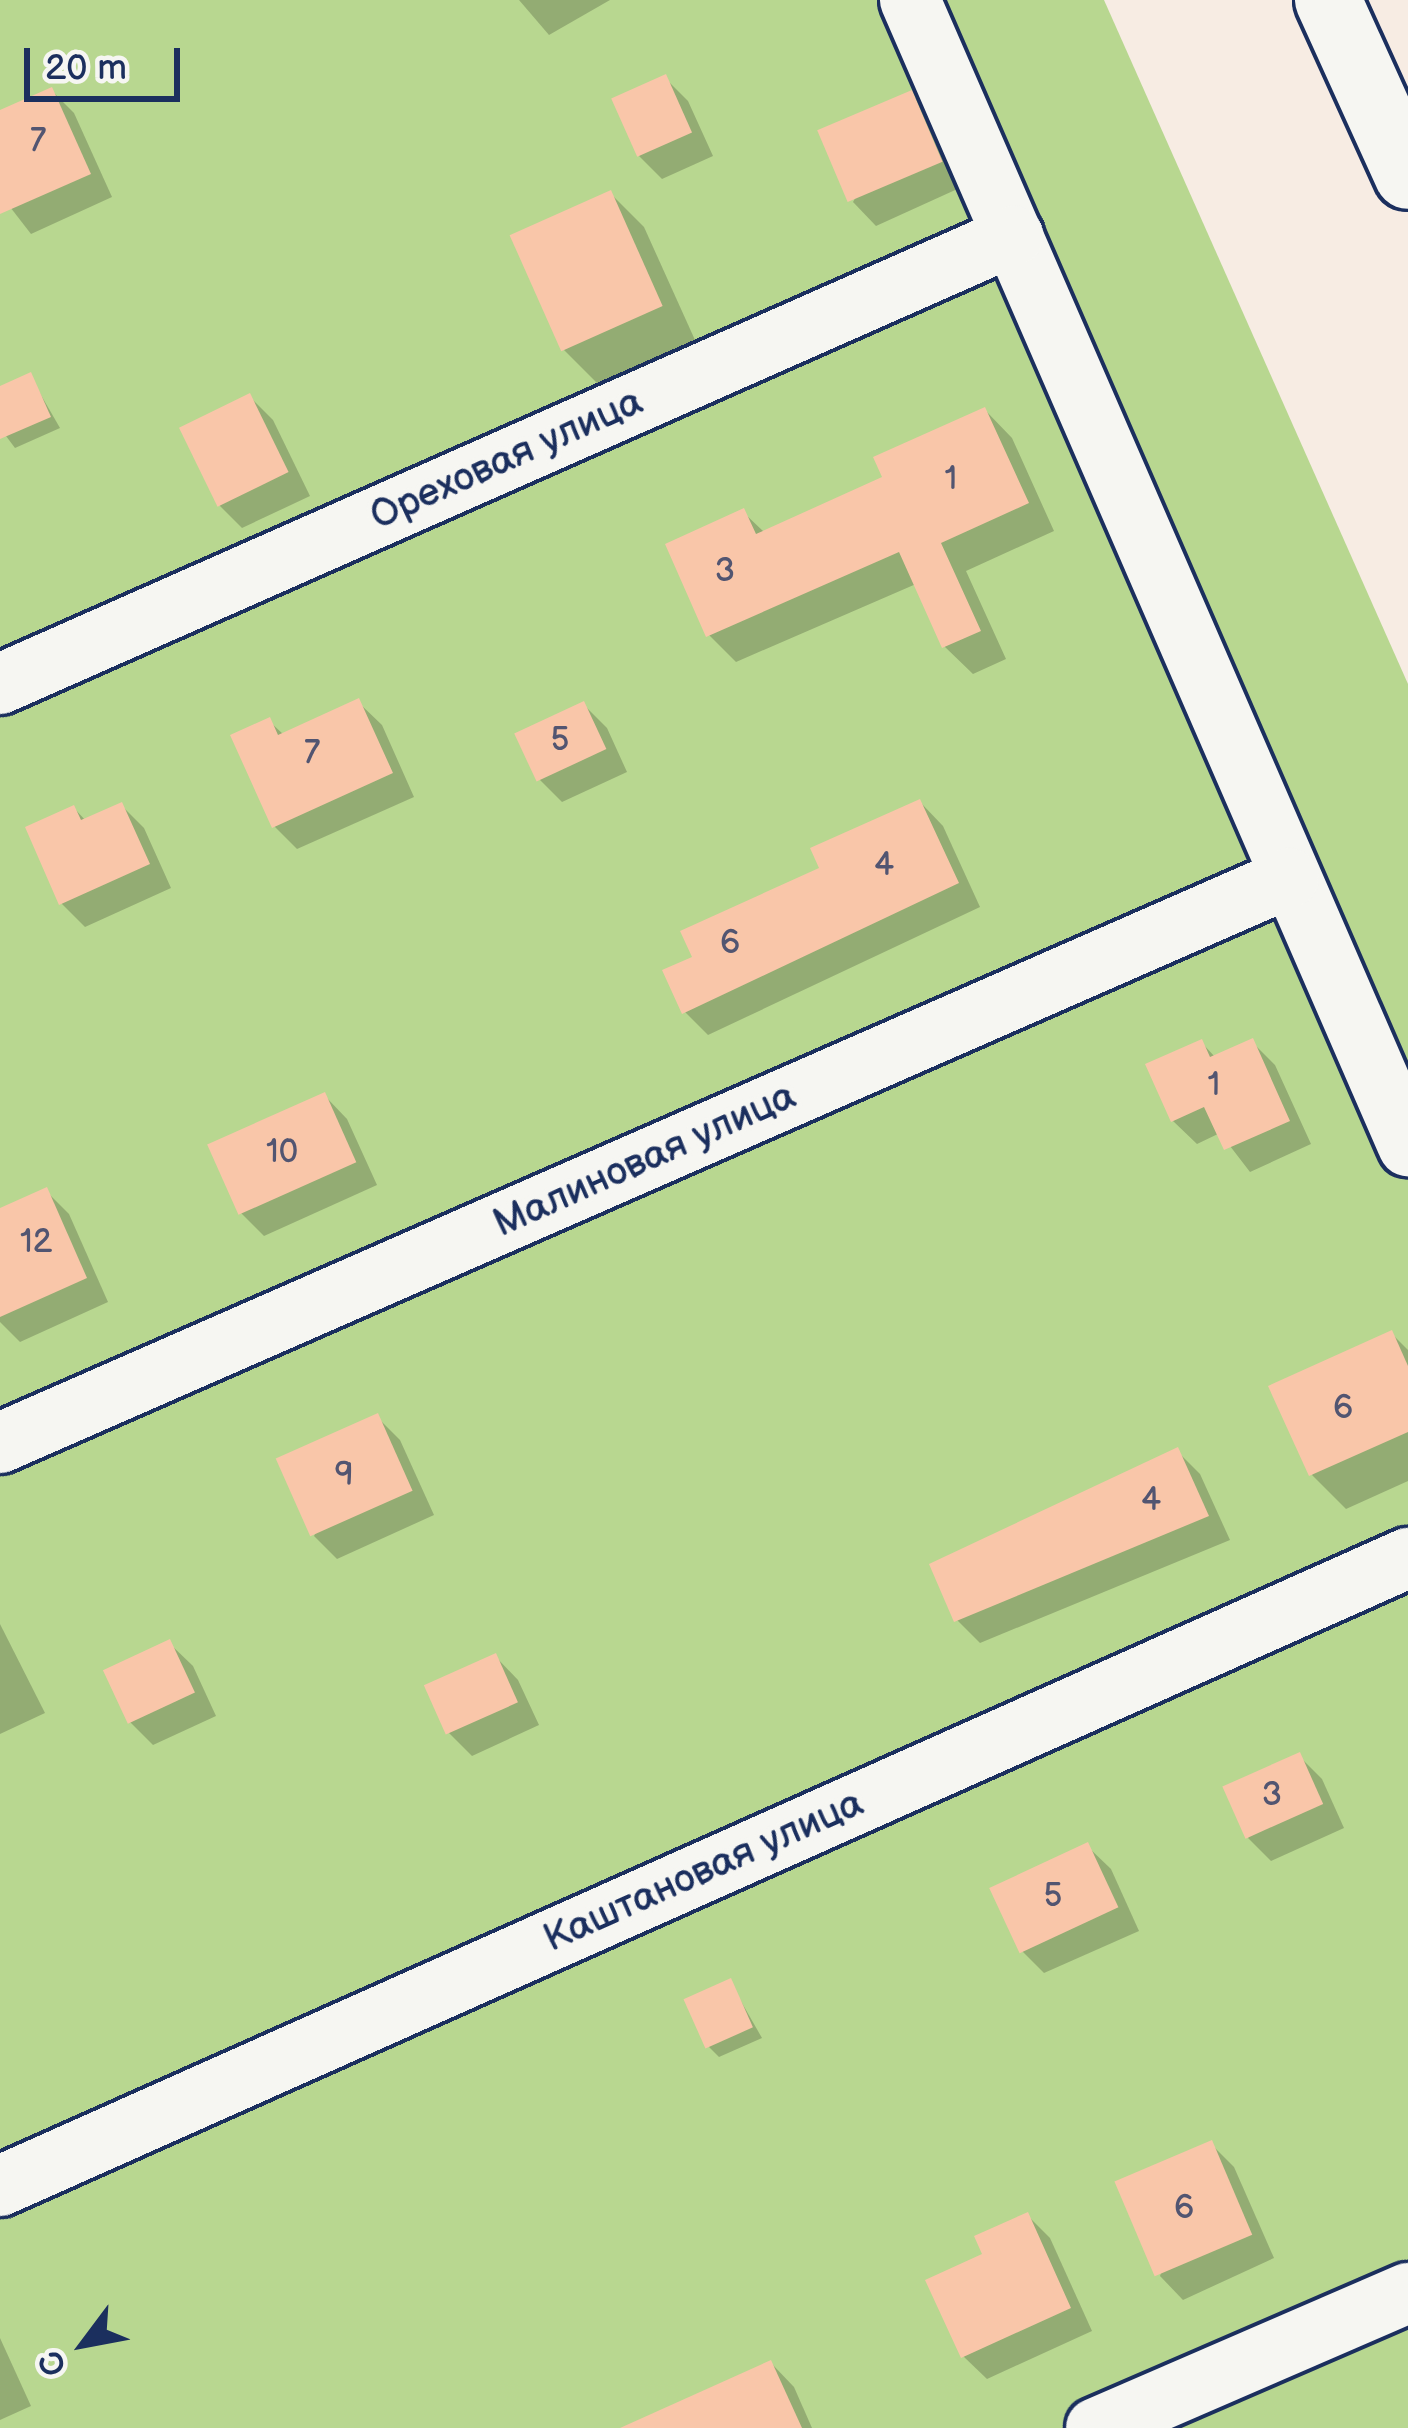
<!DOCTYPE html>
<meta charset="utf-8">
<style>
body{margin:0}
#map{position:relative;width:1408px;height:2428px;overflow:hidden;background:#f7ece3;font-family:"Balsamiq Sans",sans-serif}
div>[style]{position:absolute}
[style*='--x']{left:calc(var(--x)*1px);top:calc(var(--y)*1px);width:calc(var(--w)*1px);rotate:calc(var(--a)*1deg)}
.green>*{inset:0;background:#b8d790}
.shadow>*{inset:0;background:#0003}
.building>*{inset:0;background:#f9c6a9;transform-origin:0 0}
.roads{filter:drop-shadow(3px 0 #1b2f5e) drop-shadow(-3px 0 #1b2f5e) drop-shadow(0 3px #1b2f5e) drop-shadow(0 -3px #1b2f5e)}
.minor>*{height:60px;margin:-30px;padding:0 30px;transform-origin:30px;border-radius:30px;background:#f6f6f2}
.tertiary>*{height:66px;margin:-33px;padding:0 33px;transform-origin:33px;border-radius:33px;background:#f6f6f2}
span{translate:-50% -50%;white-space:nowrap;text-align:center;line-height:1.15;-webkit-text-stroke:10px #f6f6f2;paint-order:stroke}
.number-label{font-size:33px;color:#525571}
.number-label span{-webkit-text-stroke-width:0}
.street-label{font-size:39px;color:#1b2f5e}
.north{position:absolute;left:24px;top:2284px;width:120px;height:120px;-webkit-text-stroke:9px #f6f6f2;paint-order:stroke;rotate:238deg;font-size:33px;font-weight:700;line-height:48px;text-align:center;color:#1b2f5e}
.north::after{content:'';display:block;margin:auto;width:42px;height:54px;background:#1b2f5e;clip-path:polygon(50% 0,100% 100%,50% 72%,0 100%)}
.scale{position:absolute;left:24px;top:48px;width:156px;height:54px;box-sizing:border-box;border:6px solid #1b2f5e;border-top:0;padding-left:15px;font-size:36px;line-height:42px;white-space:nowrap;color:#1b2f5e;-webkit-text-stroke:9px #f6f6f2;paint-order:stroke}
</style>
<div id="map">
<div class="green">
<div style="clip-path:polygon(0 0,889px 0,1408px 1179px,1408px 2428px,0 2428px)"></div>
<div style="clip-path:polygon(920px 0,1104px 0,1408px 684px,1408px 1109px)"></div>
</div>
<div class="shadow">
<div style="clip-path:polygon(519px 0,610px 0,549px 35px)"></div>
<div style="clip-path:polygon(665px 78px,688px 101px,713px 156px,662px 179px,639px 156px)"></div>
<div style="clip-path:polygon(51px 90px,74px 113px,112px 197px,31px 234px,0 194px,0 113px)"></div>
<div style="clip-path:polygon(911px 94px,934px 117px,964px 186px,876px 226px,853px 202px)"></div>
<div style="clip-path:polygon(610px 193px,644px 227px,695px 340px,598px 384px,564px 350px)"></div>
<div style="clip-path:polygon(30px 376px,60px 428px,15px 448px,0 428px,0 390px)"></div>
<div style="clip-path:polygon(250px 397px,273px 420px,310px 496px,242px 528px,219px 505px)"></div>
<div style="clip-path:polygon(985px 410px,1012px 438px,1054px 531px,966px 571px,1006px 659px,973px 674px,945px 647px,916px 584px,736px 662px,709px 635px,743px 512px,765px 533px,886px 479px)"></div>
<div style="clip-path:polygon(358px 702px,382px 725px,414px 797px,297px 849px,274px 826px,269px 721px,284px 735px)"></div>
<div style="clip-path:polygon(584px 705px,607px 728px,627px 772px,562px 802px,539px 779px,518px 734px)"></div>
<div style="clip-path:polygon(920px 802px,943px 826px,980px 907px,708px 1035px,685px 1012px,696px 959px)"></div>
<div style="clip-path:polygon(121px 805px,144px 828px,171px 888px,85px 927px,62px 904px,29px 828px,74px 808px,86px 821px)"></div>
<div style="clip-path:polygon(1201px 1042px,1216px 1058px,1252px 1042px,1275px 1065px,1311px 1144px,1250px 1172px,1220px 1133px,1197px 1144px,1173px 1121px)"></div>
<div style="clip-path:polygon(324px 1095px,347px 1119px,377px 1185px,264px 1236px,241px 1213px)"></div>
<div style="clip-path:polygon(46px 1191px,69px 1214px,108px 1302px,20px 1342px,0 1322px,0 1211px)"></div>
<div style="clip-path:polygon(1391px 1333px,1408px 1350px,1408px 1481px,1346px 1509px,1312px 1475px)"></div>
<div style="clip-path:polygon(377px 1417px,400px 1440px,434px 1515px,337px 1559px,314px 1536px)"></div>
<div style="clip-path:polygon(1177px 1451px,1200px 1474px,1230px 1540px,980px 1643px,957px 1620px)"></div>
<div style="clip-path:polygon(0 1624px,45px 1713px,0 1734px)"></div>
<div style="clip-path:polygon(169px 1643px,193px 1666px,216px 1716px,153px 1745px,130px 1722px)"></div>
<div style="clip-path:polygon(495px 1656px,518px 1680px,539px 1725px,472px 1756px,448px 1732px)"></div>
<div style="clip-path:polygon(1299px 1756px,1322px 1779px,1344px 1828px,1271px 1861px,1248px 1838px)"></div>
<div style="clip-path:polygon(1087px 1846px,1111px 1869px,1139px 1931px,1044px 1973px,1021px 1950px)"></div>
<div style="clip-path:polygon(730px 1982px,762px 2038px,719px 2057px,708px 2046px)"></div>
<div style="clip-path:polygon(1211px 2144px,1234px 2167px,1274px 2258px,1183px 2300px,1160px 2276px)"></div>
<div style="clip-path:polygon(1027px 2215px,1050px 2238px,1092px 2331px,987px 2379px,963px 2356px,986px 2256px)"></div>
<div style="clip-path:polygon(0 2338px,31px 2406px,0 2420px)"></div>
<div style="clip-path:polygon(771px 2363px,794px 2387px,812px 2428px,626px 2428px)"></div>
</div>
<div class="building">
<div style="left:666px;top:74px;width:64px;height:60px;rotate:66deg"></div>
<div style="clip-path:polygon(52px 87px,91px 174px,0 214px,0 110px)"></div>
<div style="left:912px;top:90px;width:78px;height:103px;rotate:67deg"></div>
<div style="left:611px;top:190px;width:127px;height:111px;rotate:66deg"></div>
<div style="clip-path:polygon(31px 372px,51px 417px,0 439px,0 386px)"></div>
<div style="left:250px;top:393px;width:88px;height:79px;rotate:64deg"></div>
<div style="clip-path:polygon(985px 407px,1029px 503px,941px 543px,981px 631px,942px 648px,899px 552px,706px 637px,665px 544px,744px 508px,756px 534px,882px 477px,873px 457px)"></div>
<div style="clip-path:polygon(359px 698px,393px 773px,272px 828px,230px 735px,270px 717px,278px 735px)"></div>
<div style="left:584px;top:701px;width:53px;height:77px;rotate:65deg"></div>
<div style="clip-path:polygon(920px 799px,959px 883px,682px 1014px,662px 970px,692px 957px,680px 931px,819px 868px,810px 848px)"></div>
<div style="clip-path:polygon(122px 802px,150px 864px,59px 905px,25px 827px,74px 805px,81px 820px)"></div>
<div style="clip-path:polygon(1253px 1038px,1290px 1121px,1224px 1150px,1204px 1107px,1171px 1122px,1145px 1064px,1202px 1039px,1210px 1057px)"></div>
<div style="left:325px;top:1092px;width:77px;height:129px;rotate:66deg"></div>
<div style="clip-path:polygon(47px 1187px,87px 1278px,0 1317px,0 1208px)"></div>
<div style="clip-path:polygon(1392px 1330px,1408px 1366px,1408px 1432px,1309px 1476px,1268px 1386px)"></div>
<div style="left:378px;top:1413px;width:85px;height:112px;rotate:66deg"></div>
<div style="clip-path:polygon(1178px 1447px,1209px 1516px,954px 1622px,929px 1564px)"></div>
<div style="left:170px;top:1639px;width:59px;height:74px;rotate:65deg"></div>
<div style="left:496px;top:1653px;width:54px;height:79px;rotate:66deg"></div>
<div style="left:1300px;top:1752px;width:57px;height:85px;rotate:66deg"></div>
<div style="left:1088px;top:1842px;width:72px;height:109px;rotate:65deg"></div>
<div style="left:731px;top:1978px;width:54px;height:52px;rotate:66deg"></div>
<div style="left:1212px;top:2140px;width:103px;height:106px;rotate:67deg"></div>
<div style="clip-path:polygon(1028px 2212px,1071px 2308px,961px 2358px,925px 2280px,982px 2254px,974px 2236px)"></div>
<div style="clip-path:polygon(771px 2360px,802px 2428px,620px 2428px)"></div>
</div>
<div class="roads">
<div class="minor">
<div style="--x:910;--y:0;--w:1250;--a:66.51"></div>
<div style="--x:0;--y:684;--w:1108;--a:-23.86"></div>
<div style="--x:0;--y:1443;--w:1407;--a:-23.67"></div>
<div style="--x:0;--y:2186;--w:1542;--a:-24.04"></div>
<div style="--x:1096;--y:2428;--w:340;--a:-23.4"></div>
</div>
<div class="tertiary">
<div style="--x:1328;--y:0;--w:193;--a:65.6"></div>
</div>
</div>
<div class="number-label">
<span style="left:38px;top:142px">7</span>
<span style="left:951px;top:480px">1</span>
<span style="left:725px;top:572px">3</span>
<span style="left:560px;top:741px">5</span>
<span style="left:312px;top:754px">7</span>
<span style="left:884px;top:866px">4</span>
<span style="left:730px;top:944px">6</span>
<span style="left:1214px;top:1086px">1</span>
<span style="left:282px;top:1153px">10</span>
<span style="left:36px;top:1243px">12</span>
<span style="left:1343px;top:1409px">6</span>
<span style="left:344px;top:1476px">9</span>
<span style="left:1151px;top:1501px">4</span>
<span style="left:1272px;top:1796px">3</span>
<span style="left:1053px;top:1897px">5</span>
<span style="left:1184px;top:2209px">6</span>
</div>
<div class="street-label">
<span style="left:507px;top:460px;rotate:-24deg">Ореховая улица</span>
<span style="left:645px;top:1161px;rotate:-24deg">Малиновая улица</span>
<span style="left:704px;top:1872px;rotate:-24deg">Каштановая улица</span>
</div>
<div class="north">С</div>
<div class="scale">20 m</div>
</div>
